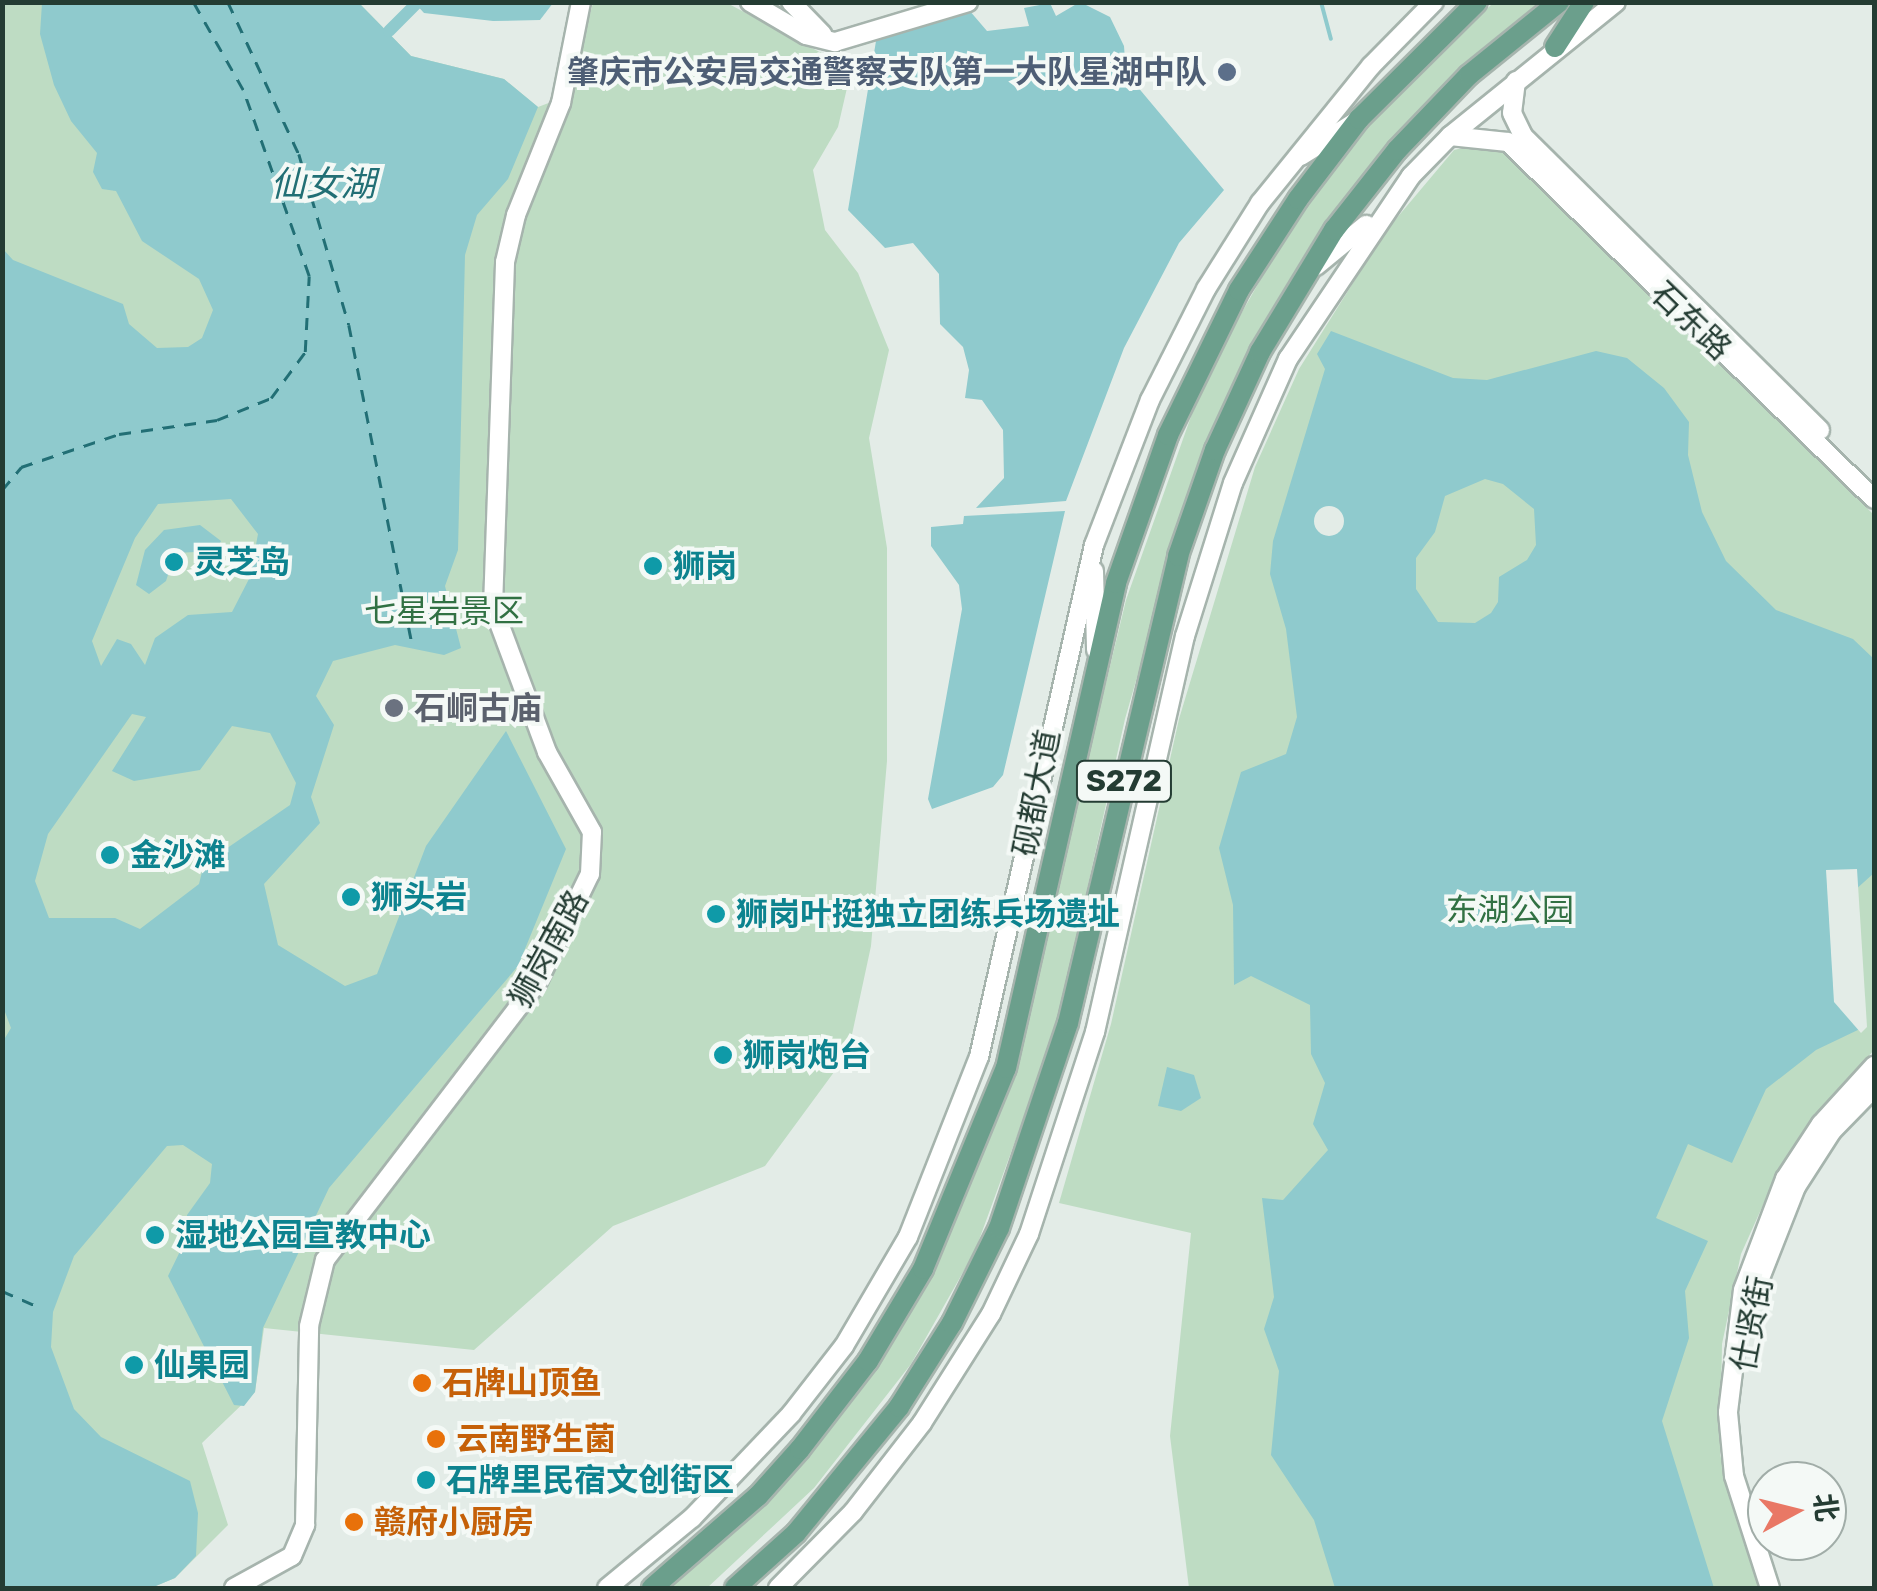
<!DOCTYPE html>
<meta charset="utf-8">
<style>
body{margin:0}
#map{position:relative;width:1877px;height:1591px;overflow:hidden;background:#e3ece7;font-family:Rubik,"Noto Sans SC",sans-serif}
div>[style]{position:absolute}
[style*='--x']{left:calc(var(--x)*1px);top:calc(var(--y)*1px);width:calc(var(--w)*1px);rotate:calc(var(--a)*1deg)}
.green>*{inset:0;background:#bedcc3}
.water>*{inset:0;background:#8fcacd}
.pier>*{inset:0;background:#e3ece7}
.round{border-radius:50%}
.stream>*{height:4px;margin:-2px;padding:0 2px;transform-origin:2px;border-radius:2px;background:#8fcacd}
.canal>*{height:12px;margin:-6px;padding:0 6px;transform-origin:6px;border-radius:6px;background:#8fcacd}
.ferry>*{height:2.5px;margin-top:-1.25px;transform-origin:0;background:repeating-linear-gradient(90deg,#226f75 0 12px,transparent 0 22px)}
.roads{filter:drop-shadow(2px 0 #a6b4ad) drop-shadow(-2px 0 #a6b4ad) drop-shadow(0 2px #a6b4ad) drop-shadow(0 -2px #a6b4ad)}
.minor>*{height:18px;margin:-9px;padding:0 9px;transform-origin:9px;border-radius:9px;background:#fff}
.major>*{height:20px;margin:-10px;padding:0 10px;transform-origin:10px;border-radius:10px;background:#6b9f8c}
.dots>*{width:28px;height:28px;translate:-50% -50%;box-sizing:border-box;border:5px solid #f4f9f6;border-radius:50%}
span{translate:-50% -50%;white-space:nowrap;text-align:center;line-height:1.15;-webkit-text-stroke:8px #f4f9f6;paint-order:stroke}
.shield-label span{padding:2px 8px;background:#f4f9f6;border:2px solid;border-radius:8px;-webkit-text-stroke-width:0}
.shield-label{font-size:30px;color:#243c33;font-weight:700}
.service-label{font-size:32px;color:#4e5e75;font-weight:700}
.right{translate:-100% -50%;text-align:right}
.street-label{font-size:32px;color:#243c33}
.culture-label{font-size:32px;color:#0d838f;font-weight:700}
.left{translate:0 -50%;text-align:left}
.park-label{font-size:32px;color:#317143}
.worship-label{font-size:32px;color:#5b616d;font-weight:700}
.food-label{font-size:32px;color:#c56008;font-weight:700}
.water-label{font-size:35px;color:#226f75;font-style:italic}
.frame{position:absolute;inset:0;border:5px solid #243c33;pointer-events:none}
.north{position:absolute;left:1747px;top:1461px;width:100px;height:100px;box-sizing:border-box;background:#f4f9f6;border:2px solid #a1ada8;border-radius:50%;rotate:83deg;font-size:28px;font-weight:700;line-height:40px;text-align:center;color:#243c33}
.north::after{content:'';display:block;margin:auto;width:35px;height:45px;background:#e97865;clip-path:polygon(50% 0,100% 100%,50% 72%,0 100%)}
</style>
<div id="map">
<div class="green">
<div style="clip-path:polygon(2px 3px,359px 3px,411px 56px,504px 79px,538px 107px,567px 96px,593px 3px,727px 3px,829px 57px,847px 88px,838px 127px,813px 170px,825px 230px,858px 273px,889px 350px,869px 438px,887px 548px,887px 761px,871px 946px,848px 1053px,765px 1166px,613px 1226px,474px 1350px,264px 1328px,255px 1392px,202px 1443px,228px 1525px,175px 1578px,151px 1588px,3px 1588px)"></div>
<div style="clip-path:polygon(1493px 3px,1538px 3px,1432px 96px,1378px 156px,1272px 309px,1197px 468px,1125px 719px,1056px 1029px,975px 1251px,911px 1364px,814px 1488px,707px 1588px,663px 1588px,792px 1472px,842px 1414px,920px 1298px,1005px 1101px,1126px 600px,1205px 377px,1286px 235px,1353px 142px)"></div>
<div style="clip-path:polygon(1479px 144px,1501px 148px,1874px 515px,1874px 1050px,1816px 1115px,1772px 1185px,1741px 1254px,1722px 1344px,1720px 1454px,1742px 1537px,1765px 1588px,1189px 1588px,1170px 1436px,1191px 1233px,1059px 1203px,1111px 1024px,1179px 719px,1255px 467px,1299px 369px,1385px 232px,1454px 150px)"></div>
</div>
<div class="water">
<div style="clip-path:polygon(1080px 2px,1110px 17px,1124px 46px,1126px 73px,1224px 190px,1179px 243px,1124px 348px,1066px 501px,976px 508px,1004px 478px,1003px 430px,982px 400px,965px 398px,969px 370px,963px 347px,940px 324px,939px 274px,913px 243px,885px 248px,848px 210px,877px 35px,969px 10px,987px 31px,1029px 26px,1024px 8px,1050px 3px,1056px 16px)"></div>
<div style="clip-path:polygon(evenodd,42px 3px,359px 3px,411px 56px,504px 79px,538px 107px,508px 179px,477px 215px,465px 255px,458px 550px,445px 586px,461px 648px,444px 655px,395px 645px,333px 661px,316px 696px,334px 725px,311px 797px,320px 823px,264px 884px,278px 945px,345px 986px,377px 974px,426px 846px,506px 731px,566px 849px,518px 966px,329px 1188px,263px 1328px,255px 1392px,244px 1406px,234px 1405px,168px 1276px,187px 1237px,187px 1215px,210px 1183px,212px 1164px,183px 1145px,167px 1146px,74px 1256px,53px 1312px,51px 1347px,74px 1409px,101px 1437px,190px 1481px,198px 1513px,196px 1556px,175px 1578px,151px 1588px,3px 1588px,2px 1043px,11px 1028px,2px 1004px,3px 249px,13px 260px,123px 304px,129px 324px,157px 348px,188px 347px,202px 338px,213px 310px,199px 279px,142px 241px,116px 191px,102px 189px,93px 172px,97px 153px,71px 121px,54px 85px,40px 34px,42px 3px,231px 499px,258px 534px,250px 577px,232px 612px,188px 615px,155px 638px,145px 665px,131px 644px,117px 639px,101px 666px,92px 641px,135px 538px,158px 504px,231px 499px,42px 3px,132px 714px,146px 717px,112px 771px,134px 781px,200px 770px,232px 726px,270px 733px,296px 783px,290px 805px,204px 864px,199px 884px,140px 929px,115px 918px,49px 918px,35px 881px,48px 834px,132px 714px)"></div>
<div style="clip-path:polygon(415px 3px,553px 3px,540px 20px,493px 21px,424px 13px)"></div>
<div style="clip-path:polygon(evenodd,1331px 331px,1453px 378px,1487px 380px,1596px 351px,1627px 358px,1664px 388px,1689px 422px,1688px 455px,1702px 512px,1726px 561px,1776px 610px,1853px 639px,1874px 659px,1874px 873px,1854px 891px,1862px 1028px,1816px 1050px,1766px 1089px,1732px 1163px,1688px 1144px,1656px 1218px,1708px 1241px,1685px 1291px,1689px 1338px,1662px 1421px,1714px 1588px,1335px 1588px,1314px 1520px,1271px 1455px,1279px 1371px,1264px 1329px,1274px 1297px,1262px 1198px,1283px 1200px,1328px 1150px,1313px 1124px,1325px 1083px,1311px 1054px,1310px 1005px,1251px 976px,1234px 985px,1233px 905px,1219px 848px,1241px 772px,1286px 754px,1297px 717px,1286px 629px,1270px 574px,1273px 541px,1325px 369px,1317px 354px,1331px 331px,1485px 479px,1503px 484px,1534px 509px,1536px 545px,1527px 560px,1499px 577px,1498px 602px,1491px 613px,1475px 623px,1438px 622px,1416px 589px,1416px 558px,1435px 532px,1445px 496px,1485px 479px)"></div>
<div style="clip-path:polygon(1065px 511px,1003px 775px,993px 787px,932px 809px,928px 799px,962px 609px,959px 585px,931px 546px,931px 527px,963px 524px,964px 516px)"></div>
<div style="clip-path:polygon(200px 525px,221px 541px,216px 551px,175px 553px,166px 581px,149px 594px,136px 585px,145px 550px,164px 530px)"></div>
<div style="clip-path:polygon(1167px 1067px,1194px 1075px,1201px 1098px,1181px 1111px,1158px 1106px)"></div>
</div>
<div class="pier">
<div class="round" style="left:1314px;top:506px;width:30px;height:30px"></div>
<div style="clip-path:polygon(1857px 869px,1867px 1027px,1861px 1033px,1834px 1002px,1826px 870px)"></div>
</div>
<div class="stream">
<div style="--x:1321;--y:2;--w:38;--a:75"></div>
</div>
<div class="canal">
<div style="--x:389;--y:31;--w:38;--a:-45"></div>
</div>
<div class="ferry">
<div style="--x:228;--y:2;--w:168;--a:65"></div>
<div style="--x:299;--y:154;--w:178;--a:73.7"></div>
<div style="--x:349;--y:325;--w:324;--a:78.8"></div>
<div style="--x:2;--y:490;--w:30;--a:-50"></div>
<div style="--x:21;--y:467;--w:103;--a:-18.6"></div>
<div style="--x:119;--y:434;--w:99;--a:-8.1"></div>
<div style="--x:217;--y:420;--w:58;--a:-22.2"></div>
<div style="--x:271;--y:398;--w:57;--a:-53.5"></div>
<div style="--x:305;--y:352;--w:76;--a:-87"></div>
<div style="--x:309;--y:276;--w:197;--a:-109.5"></div>
<div style="--x:243;--y:90;--w:101;--a:-119.6"></div>
<div style="--x:2;--y:1291;--w:43;--a:23.6"></div>
</div>
<div class="roads">
<div class="minor">
<div style="--x:750;--y:2;--w:65;--a:30.5"></div>
<div style="--x:806;--y:35;--w:30;--a:14"></div>
<div style="--x:791;--y:2;--w:45;--a:45.9"></div>
<div style="--x:835;--y:42;--w:139;--a:-16.7"></div>
<div style="--x:1516;--y:81;--w:32;--a:97"></div>
<div style="--x:1512;--y:113;--w:25;--a:64"></div>
<div style="--x:1523;--y:136;--w:418;--a:44.7"></div>
<div style="--x:1450;--y:136;--w:58;--a:5.9"></div>
<div style="--x:1508;--y:142;--w:511;--a:44.29"></div>
<div style="--x:1301;--y:156;--w:64;--a:-32.2"></div>
<div style="--x:1316;--y:266;--w:65;--a:-39.4"></div>
<div style="--x:1094;--y:571;--w:79;--a:88.5"></div>
<div style="--x:1755;--y:1291;--w:112;--a:-68.5"></div>
<div style="--x:1796;--y:1187;--w:67;--a:-57.3"></div>
<div style="--x:1832;--y:1131;--w:60;--a:-45.7"></div>
<div style="--x:234;--y:1588;--w:66;--a:-28.9"></div>
<div style="--x:292;--y:1556;--w:34;--a:-67"></div>
<div style="--x:305;--y:1525;--w:199;--a:-88.8"></div>
<div style="--x:309;--y:1326;--w:68;--a:-76.4"></div>
<div style="--x:325;--y:1260;--w:349;--a:-52.6"></div>
<div style="--x:537;--y:983;--w:121;--a:-64.1"></div>
<div style="--x:590;--y:874;--w:42;--a:-87.3"></div>
<div style="--x:592;--y:832;--w:92;--a:-119.4"></div>
<div style="--x:547;--y:752;--w:155;--a:-110.4"></div>
<div style="--x:493;--y:607;--w:345;--a:-88"></div>
<div style="--x:505;--y:262;--w:48;--a:-76.8"></div>
<div style="--x:516;--y:215;--w:121;--a:-68.1"></div>
<div style="--x:561;--y:103;--w:103;--a:-78.8"></div>
<div style="--x:607;--y:1588;--w:110;--a:-39.5"></div>
<div style="--x:692;--y:1518;--w:144;--a:-46.4"></div>
<div style="--x:791;--y:1414;--w:86;--a:-52.1"></div>
<div style="--x:844;--y:1346;--w:126;--a:-59.6"></div>
<div style="--x:908;--y:1237;--w:193;--a:-68.5"></div>
<div style="--x:979;--y:1057;--w:525;--a:-77.34"></div>
<div style="--x:1094;--y:545;--w:155;--a:-68.9"></div>
<div style="--x:1150;--y:400;--w:124;--a:-63.2"></div>
<div style="--x:1206;--y:289;--w:102;--a:-57.9"></div>
<div style="--x:1260;--y:203;--w:176;--a:-51"></div>
<div style="--x:1371;--y:66;--w:90;--a:-45.5"></div>
<div style="--x:778;--y:1588;--w:107;--a:-45.4"></div>
<div style="--x:853;--y:1512;--w:113;--a:-52.2"></div>
<div style="--x:922;--y:1423;--w:129;--a:-57.7"></div>
<div style="--x:991;--y:1314;--w:89;--a:-64.6"></div>
<div style="--x:1029;--y:1234;--w:213;--a:-71.9"></div>
<div style="--x:1095;--y:1032;--w:406;--a:-77.2"></div>
<div style="--x:1185;--y:636;--w:160;--a:-72.6"></div>
<div style="--x:1233;--y:483;--w:136;--a:-66.1"></div>
<div style="--x:1288;--y:359;--w:220;--a:-56.1"></div>
<div style="--x:1411;--y:176;--w:56;--a:-45.7"></div>
<div style="--x:1450;--y:136;--w:213;--a:-38.9"></div>
<div style="--x:1770;--y:1588;--w:118;--a:-107.8"></div>
<div style="--x:1734;--y:1476;--w:64;--a:-95.4"></div>
<div style="--x:1728;--y:1412;--w:123;--a:-83"></div>
<div style="--x:1743;--y:1290;--w:119;--a:-69.3"></div>
<div style="--x:1785;--y:1179;--w:66;--a:-56.8"></div>
<div style="--x:1821;--y:1124;--w:79;--a:-47.6"></div>
</div>
<div class="major">
<div style="--x:1555;--y:47;--w:54;--a:-57.2"></div>
<div style="--x:652;--y:1588;--w:140;--a:-41"></div>
<div style="--x:758;--y:1496;--w:63;--a:-48.2"></div>
<div style="--x:800;--y:1449;--w:111;--a:-52.3"></div>
<div style="--x:868;--y:1361;--w:107;--a:-59.1"></div>
<div style="--x:923;--y:1269;--w:217;--a:-67.6"></div>
<div style="--x:1006;--y:1068;--w:497;--a:-77.2"></div>
<div style="--x:1116;--y:583;--w:157;--a:-70.6"></div>
<div style="--x:1168;--y:435;--w:161;--a:-63.9"></div>
<div style="--x:1239;--y:290;--w:108;--a:-57"></div>
<div style="--x:1298;--y:199;--w:101;--a:-52.7"></div>
<div style="--x:1359;--y:119;--w:166;--a:-44.8"></div>
<div style="--x:735;--y:1588;--w:82;--a:-42"></div>
<div style="--x:796;--y:1533;--w:163;--a:-50.7"></div>
<div style="--x:899;--y:1407;--w:99;--a:-57.8"></div>
<div style="--x:952;--y:1323;--w:106;--a:-63.7"></div>
<div style="--x:999;--y:1228;--w:216;--a:-71.4"></div>
<div style="--x:1068;--y:1023;--w:480;--a:-76.7"></div>
<div style="--x:1178;--y:556;--w:112;--a:-70.8"></div>
<div style="--x:1215;--y:450;--w:108;--a:-65.3"></div>
<div style="--x:1260;--y:352;--w:143;--a:-58.8"></div>
<div style="--x:1334;--y:230;--w:102;--a:-51.8"></div>
<div style="--x:1397;--y:150;--w:104;--a:-46.2"></div>
<div style="--x:1469;--y:75;--w:116;--a:-39"></div>
</div>
</div>
<div class="dots">
<div style="left:1227px;top:72px;background:#5c6f8a"></div>
<div style="left:174px;top:562px;background:#0f9aa8"></div>
<div style="left:653px;top:566px;background:#0f9aa8"></div>
<div style="left:394px;top:708px;background:#6b7280"></div>
<div style="left:110px;top:855px;background:#0f9aa8"></div>
<div style="left:351px;top:897px;background:#0f9aa8"></div>
<div style="left:716px;top:914px;background:#0f9aa8"></div>
<div style="left:723px;top:1055px;background:#0f9aa8"></div>
<div style="left:155px;top:1235px;background:#0f9aa8"></div>
<div style="left:134px;top:1365px;background:#0f9aa8"></div>
<div style="left:422px;top:1383px;background:#e8710a"></div>
<div style="left:436px;top:1439px;background:#e8710a"></div>
<div style="left:426px;top:1480px;background:#0f9aa8"></div>
<div style="left:354px;top:1522px;background:#e8710a"></div>
</div>
<div class="shield-label">
<span style="left:1124px;top:781px">S272</span>
</div>
<div class="service-label">
<span class="right" style="left:1207px;top:72px">肇庆市公安局交通警察支队第一大队星湖中队</span>
</div>
<div class="street-label">
<span style="left:1691px;top:321px;rotate:44deg">石东路</span>
<span style="left:1037px;top:793px;rotate:-79deg">砚都大道</span>
<span style="left:549px;top:949px;rotate:-61deg">狮岗南路</span>
<span style="left:1752px;top:1324px;rotate:-79deg">仕贤街</span>
</div>
<div class="culture-label">
<span class="left" style="left:194px;top:562px">灵芝岛</span>
<span class="left" style="left:673px;top:566px">狮岗</span>
<span class="left" style="left:130px;top:855px">金沙滩</span>
<span class="left" style="left:371px;top:897px">狮头岩</span>
<span class="left" style="left:736px;top:914px">狮岗叶挺独立团练兵场遗址</span>
<span class="left" style="left:743px;top:1055px">狮岗炮台</span>
<span class="left" style="left:175px;top:1235px">湿地公园宣教中心</span>
<span class="left" style="left:154px;top:1365px">仙果园</span>
<span class="left" style="left:446px;top:1480px">石牌里民宿文创街区</span>
</div>
<div class="park-label">
<span style="left:444px;top:611px">七星岩景区</span>
<span style="left:1510px;top:910px">东湖公园</span>
</div>
<div class="worship-label">
<span class="left" style="left:414px;top:708px">石峒古庙</span>
</div>
<div class="food-label">
<span class="left" style="left:442px;top:1383px">石牌山顶鱼</span>
<span class="left" style="left:456px;top:1439px">云南野生菌</span>
<span class="left" style="left:374px;top:1522px">赣府小厨房</span>
</div>
<div class="water-label">
<span style="left:323px;top:184px">仙女湖</span>
</div>
<div class="frame"></div>
<div class="north">北</div>
</div>
